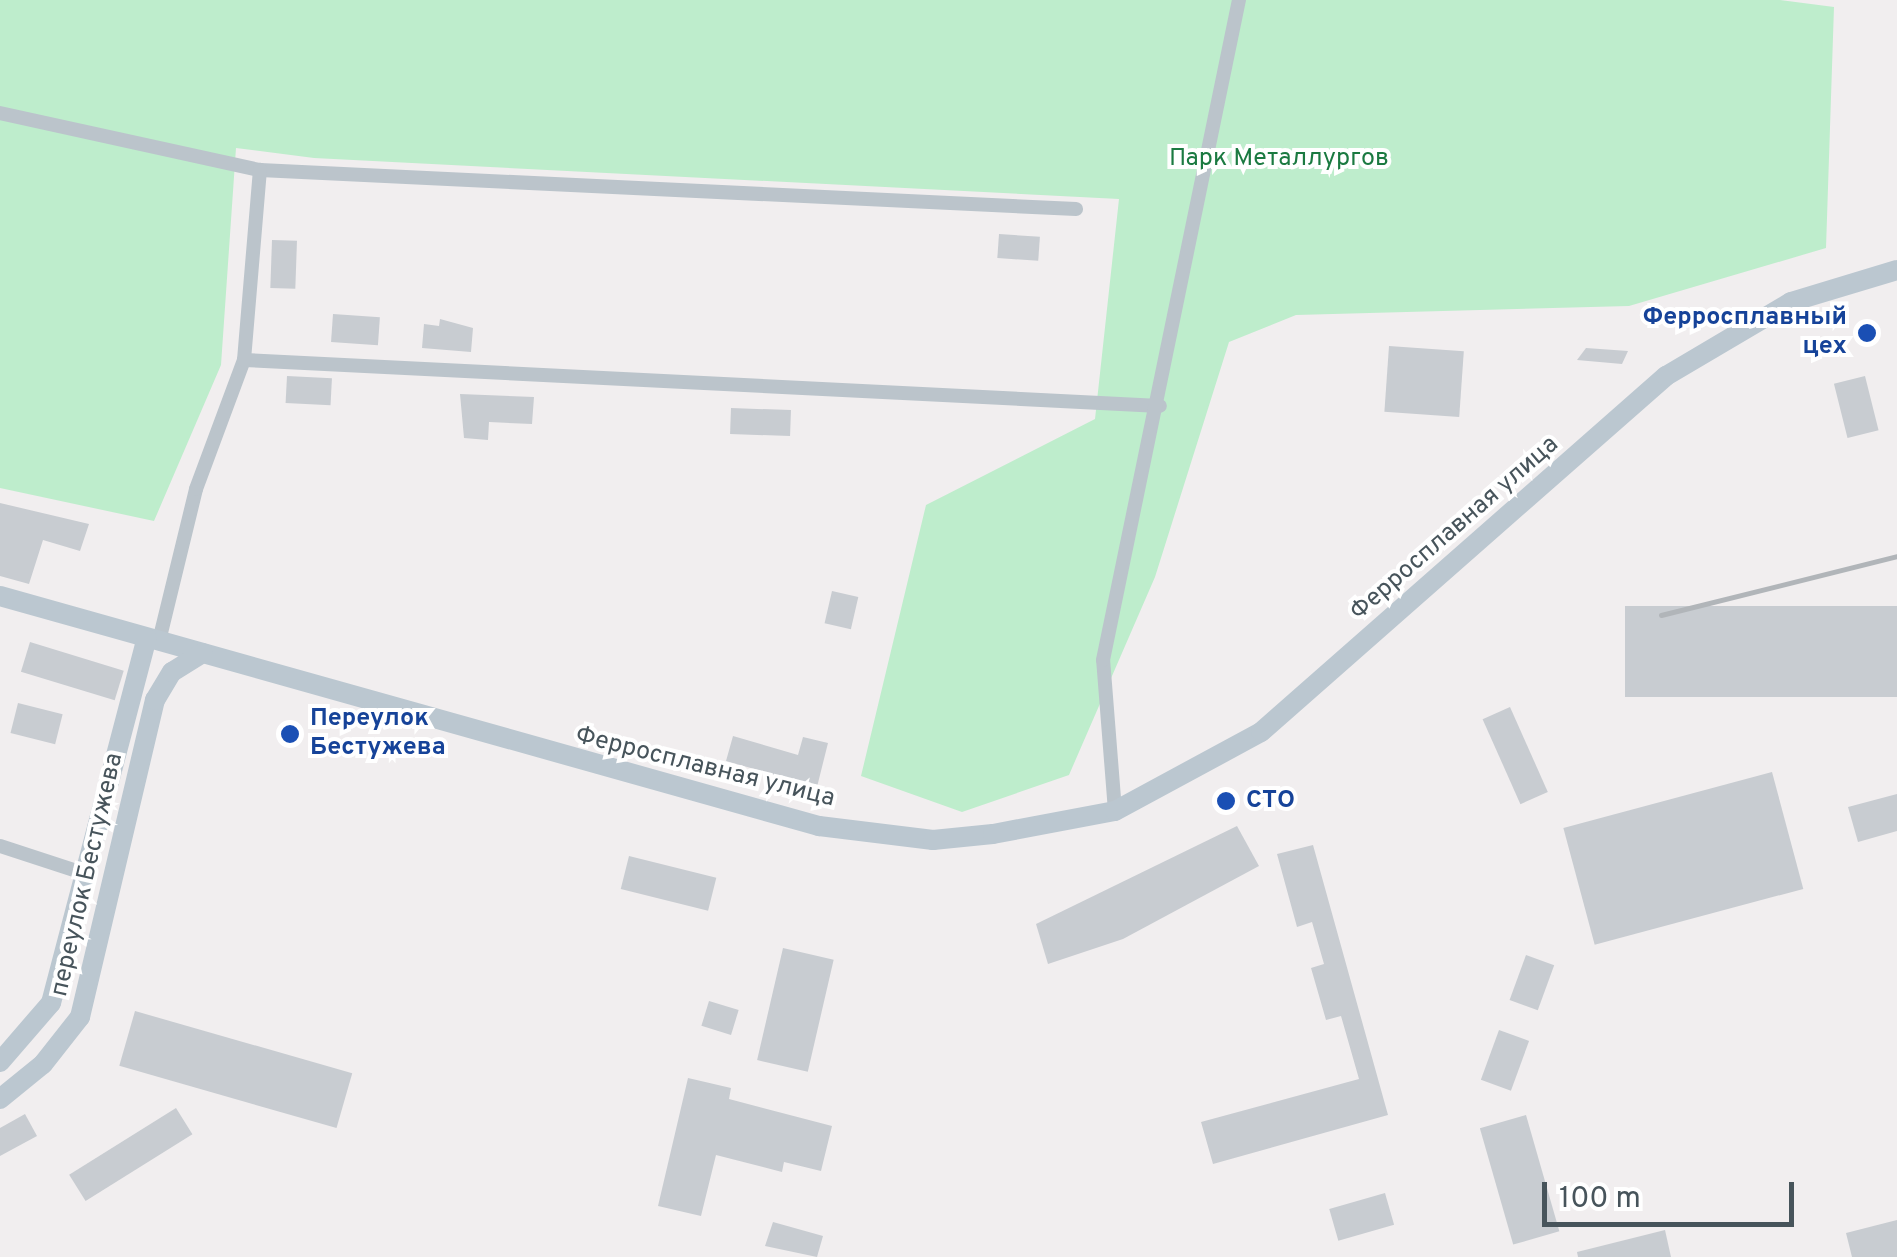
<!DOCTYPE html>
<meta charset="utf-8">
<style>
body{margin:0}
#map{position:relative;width:1897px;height:1257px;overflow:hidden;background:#f1eeef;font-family:Overpass,sans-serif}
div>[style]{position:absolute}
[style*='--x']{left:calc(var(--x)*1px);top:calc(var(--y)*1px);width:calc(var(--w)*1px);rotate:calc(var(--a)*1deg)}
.green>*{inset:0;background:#beedcc}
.building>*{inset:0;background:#c8ccd1;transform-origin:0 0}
.street>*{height:14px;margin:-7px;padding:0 7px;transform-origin:7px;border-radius:7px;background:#bbc4cb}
.secondary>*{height:20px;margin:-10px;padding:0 10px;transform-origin:10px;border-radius:10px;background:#bbc7d0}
.rail>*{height:5px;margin:-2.5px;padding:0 2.5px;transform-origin:2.5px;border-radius:2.5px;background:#b1b5b9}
.dots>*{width:28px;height:28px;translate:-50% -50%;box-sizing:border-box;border:5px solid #fff;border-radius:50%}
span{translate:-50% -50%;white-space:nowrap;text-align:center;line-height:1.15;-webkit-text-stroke:8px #fff;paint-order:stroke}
.park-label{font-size:25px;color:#1b7a41}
.transit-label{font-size:25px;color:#164399;font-weight:700}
.right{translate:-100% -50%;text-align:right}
.left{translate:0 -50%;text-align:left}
.street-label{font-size:25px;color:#47545b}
.scale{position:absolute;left:1542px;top:1182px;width:252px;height:45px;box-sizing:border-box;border:5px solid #47545b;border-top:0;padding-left:12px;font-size:30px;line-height:35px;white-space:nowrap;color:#47545b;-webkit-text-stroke:8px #fff;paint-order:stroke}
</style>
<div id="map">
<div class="green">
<div style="clip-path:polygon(0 0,1780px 0,1834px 7px,1826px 248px,1629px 306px,1296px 315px,1229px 342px,1155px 577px,1069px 775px,962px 812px,861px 776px,926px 505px,1095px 419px,1119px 199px,314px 158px,236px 148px,221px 365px,154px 521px,0 488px)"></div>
</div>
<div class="building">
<div style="left:999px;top:234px;width:41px;height:24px;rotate:4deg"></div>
<div style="left:272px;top:240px;width:25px;height:48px;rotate:2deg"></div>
<div style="left:333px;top:314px;width:47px;height:28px;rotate:4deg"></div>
<div style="clip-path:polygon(440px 319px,473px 328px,471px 352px,422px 348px,424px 324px,439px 326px)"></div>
<div style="left:1389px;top:346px;width:75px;height:66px;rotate:4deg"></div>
<div style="clip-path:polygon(1586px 348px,1628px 351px,1622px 364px,1577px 360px)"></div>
<div style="left:287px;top:376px;width:45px;height:27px;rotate:3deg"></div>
<div style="left:1865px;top:376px;width:56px;height:32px;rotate:76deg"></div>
<div style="clip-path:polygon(460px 394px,534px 397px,532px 424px,489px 422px,488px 440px,464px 438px)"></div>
<div style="left:731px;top:408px;width:60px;height:26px;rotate:2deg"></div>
<div style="clip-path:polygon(0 503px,89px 524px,80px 551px,43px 540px,29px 584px,0 576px)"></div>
<div style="left:832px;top:591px;width:27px;height:33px;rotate:13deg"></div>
<div style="left:1897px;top:606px;width:91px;height:272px;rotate:90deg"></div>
<div style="left:30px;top:642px;width:98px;height:31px;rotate:17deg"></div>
<div style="left:18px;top:703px;width:46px;height:31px;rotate:14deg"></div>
<div style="left:1510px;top:707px;width:93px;height:30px;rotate:66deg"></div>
<div style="clip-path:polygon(733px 736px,798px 755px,803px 737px,828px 743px,817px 787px,726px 761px)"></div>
<div style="left:1772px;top:772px;width:121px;height:216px;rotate:75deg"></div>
<div style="clip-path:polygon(1897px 794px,1897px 831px,1858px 842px,1848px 807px)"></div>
<div style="clip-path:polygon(1237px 826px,1259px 866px,1123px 939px,1048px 964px,1036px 924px)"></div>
<div style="clip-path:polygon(1313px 845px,1388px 1115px,1213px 1164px,1201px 1122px,1359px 1079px,1341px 1016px,1326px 1020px,1311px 968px,1324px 964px,1312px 922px,1297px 927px,1277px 854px)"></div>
<div style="left:629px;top:856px;width:90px;height:34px;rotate:14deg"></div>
<div style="left:783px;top:948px;width:52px;height:115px;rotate:13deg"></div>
<div style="left:1526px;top:955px;width:30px;height:48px;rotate:20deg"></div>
<div style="left:709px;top:1001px;width:31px;height:26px;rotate:17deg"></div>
<div style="left:135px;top:1011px;width:226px;height:57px;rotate:16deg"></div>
<div style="left:1499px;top:1030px;width:32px;height:53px;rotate:20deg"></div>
<div style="clip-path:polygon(688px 1078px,731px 1088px,729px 1099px,832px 1126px,821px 1171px,784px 1162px,782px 1172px,716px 1155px,701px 1216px,658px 1206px)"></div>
<div style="left:176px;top:1108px;width:31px;height:126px;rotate:58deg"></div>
<div style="clip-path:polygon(25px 1114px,37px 1136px,0 1156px,0 1128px)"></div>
<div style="left:1526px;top:1115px;width:121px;height:48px;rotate:74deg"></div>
<div style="left:1385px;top:1193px;width:33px;height:58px;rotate:74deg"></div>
<div style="clip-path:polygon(1897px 1220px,1897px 1257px,1852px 1257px,1846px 1233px)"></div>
<div style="clip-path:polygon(773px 1222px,823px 1236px,817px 1257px,765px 1246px)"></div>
<div style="clip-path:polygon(1665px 1230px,1671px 1257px,1578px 1257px,1577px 1252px)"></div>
</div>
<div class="street">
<div style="--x:0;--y:113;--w:266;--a:12.4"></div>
<div style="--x:260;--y:170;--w:817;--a:2.74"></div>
<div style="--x:244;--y:360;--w:917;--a:2.87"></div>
<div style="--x:159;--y:641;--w:156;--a:-76.3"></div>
<div style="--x:196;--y:489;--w:138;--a:-69.6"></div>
<div style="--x:244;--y:360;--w:191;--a:-85.2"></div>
<div style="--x:1115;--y:811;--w:151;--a:-94.5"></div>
<div style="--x:1103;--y:660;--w:674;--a:-78.36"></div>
<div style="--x:0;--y:846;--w:90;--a:18"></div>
</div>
<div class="secondary">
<div style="--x:0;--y:596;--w:851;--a:15.69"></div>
<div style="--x:819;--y:826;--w:115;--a:7"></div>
<div style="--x:933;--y:840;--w:60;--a:-5.7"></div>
<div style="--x:993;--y:834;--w:124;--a:-10.7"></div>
<div style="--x:1115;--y:811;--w:166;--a:-28.4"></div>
<div style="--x:1261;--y:732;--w:539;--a:-41.32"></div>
<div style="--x:1666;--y:376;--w:145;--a:-30.6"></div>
<div style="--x:1791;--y:302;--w:111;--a:-16.8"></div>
<div style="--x:0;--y:1062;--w:78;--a:-49.2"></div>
<div style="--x:51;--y:1003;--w:377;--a:-75.3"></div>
<div style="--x:0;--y:1099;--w:55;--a:-39.1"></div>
<div style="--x:43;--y:1064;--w:60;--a:-51.8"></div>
<div style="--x:80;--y:1017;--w:326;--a:-76.7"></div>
<div style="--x:155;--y:700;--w:33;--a:-59"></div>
<div style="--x:172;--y:672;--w:36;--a:-32"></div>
</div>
<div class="rail">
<div style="--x:1661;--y:615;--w:243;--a:-14"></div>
</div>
<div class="dots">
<div style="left:1867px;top:333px;background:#1a4fb4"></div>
<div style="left:290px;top:734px;background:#1a4fb4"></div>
<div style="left:1226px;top:801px;background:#1a4fb4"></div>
</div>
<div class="park-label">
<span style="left:1279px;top:159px">Парк Металлургов</span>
</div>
<div class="transit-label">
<span class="right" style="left:1847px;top:333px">Ферросплавный<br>цех</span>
<span class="left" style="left:310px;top:734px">Переулок<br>Бестужева</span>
<span class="left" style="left:1246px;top:801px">СТО</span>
</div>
<div class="street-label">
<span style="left:1455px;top:529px;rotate:-41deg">Ферросплавная улица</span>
<span style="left:705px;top:768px;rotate:14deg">Ферросплавная улица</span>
<span style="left:88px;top:875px;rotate:-77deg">переулок Бестужева</span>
</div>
<div class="scale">100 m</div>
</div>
